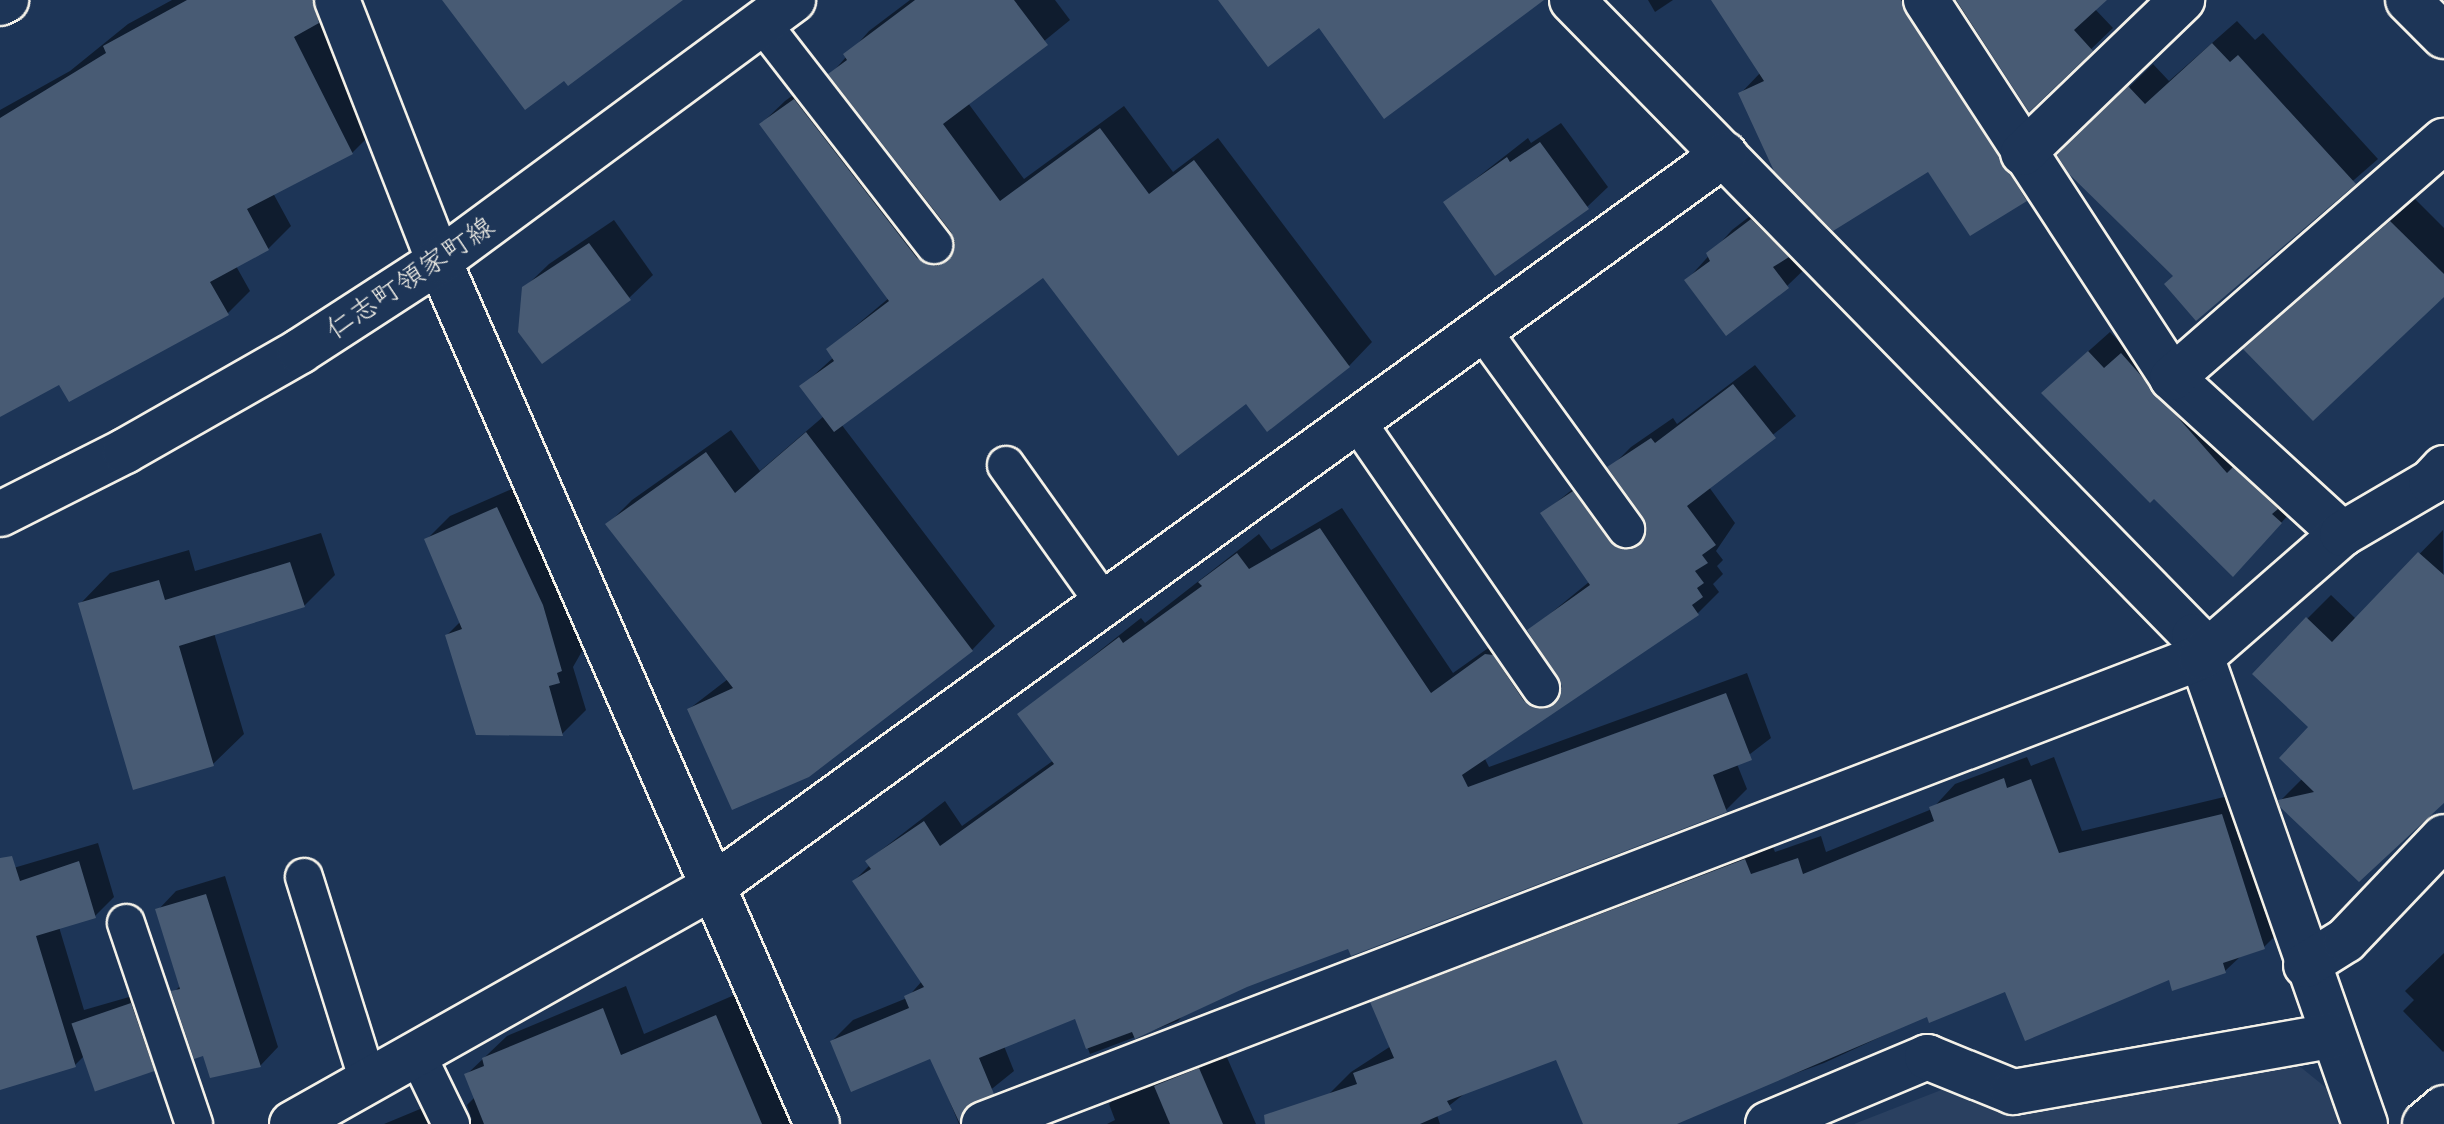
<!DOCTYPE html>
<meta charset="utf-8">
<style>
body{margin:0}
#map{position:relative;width:2444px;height:1124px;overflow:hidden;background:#1d3557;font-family:Caveat,"Klee One",sans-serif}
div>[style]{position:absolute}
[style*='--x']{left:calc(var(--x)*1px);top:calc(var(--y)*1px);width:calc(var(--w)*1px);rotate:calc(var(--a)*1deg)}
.built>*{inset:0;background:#2a4060}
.shadow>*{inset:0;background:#0007}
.building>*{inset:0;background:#485b74;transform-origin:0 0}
.roads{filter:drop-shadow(2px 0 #f4f1e8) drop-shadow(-2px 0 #f4f1e8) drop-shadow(0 2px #f4f1e8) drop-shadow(0 -2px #f4f1e8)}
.service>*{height:36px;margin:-18px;padding:0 18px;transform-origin:18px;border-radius:18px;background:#1d3557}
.minor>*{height:44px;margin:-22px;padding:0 22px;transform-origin:22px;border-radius:22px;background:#1d3557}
.tertiary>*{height:44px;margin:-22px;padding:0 22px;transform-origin:22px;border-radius:22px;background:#1d3557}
span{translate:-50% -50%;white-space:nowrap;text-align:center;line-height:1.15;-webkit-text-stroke:6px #1d3557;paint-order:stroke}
.street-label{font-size:28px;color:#f4f1e8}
</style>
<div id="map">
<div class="built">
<div style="clip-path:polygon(2298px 1065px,2330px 1091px,2338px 1124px,1854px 1124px,1949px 1087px,2009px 1112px)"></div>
</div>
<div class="shadow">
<div style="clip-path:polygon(172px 0,328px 0,317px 17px,375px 130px,352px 153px,273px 193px,291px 226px,268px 249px,236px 266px,250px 291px,227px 314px,60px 382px,0 415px,0 110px,70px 71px,128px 24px)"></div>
<div style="clip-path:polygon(910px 0,1055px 0,1070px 20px,968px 103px,1024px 179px,1124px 106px,1173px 172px,1218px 138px,1372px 342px,1349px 366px,1246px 401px,1044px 275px,841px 424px,995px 626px,972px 650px,689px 709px,728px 679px,608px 524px,632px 500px,731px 430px,760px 471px,824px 416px,802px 386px,834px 357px,828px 349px,889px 298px,761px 124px,785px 101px,818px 77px,941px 235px,956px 241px,831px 74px,869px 31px)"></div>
<div style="clip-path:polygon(1648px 0,1673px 0,1655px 12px)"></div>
<div style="clip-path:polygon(1713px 0,1936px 0,2047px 177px,2025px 199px,1929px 169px,1741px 93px,1761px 72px)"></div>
<div style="clip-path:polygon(1955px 0,2102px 0,2094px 8px,2113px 28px,2029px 109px)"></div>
<div style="clip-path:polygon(2237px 21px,2255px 40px,2263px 33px,2378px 159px,2196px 318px,2175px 275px,2083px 132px,2153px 64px,2169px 81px)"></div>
<div style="clip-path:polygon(1561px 123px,1608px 187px,1587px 207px,1446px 202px,1528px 138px,1531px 143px)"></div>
<div style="clip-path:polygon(1776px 196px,1811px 263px,1787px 286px,1687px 280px,1732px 230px)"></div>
<div style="clip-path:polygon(2415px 199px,2444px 228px,2444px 294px,2246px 349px)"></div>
<div style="clip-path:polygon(614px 220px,653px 275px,629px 298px,524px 288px,549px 264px)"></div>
<div style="clip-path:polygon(2110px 332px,2126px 349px,2143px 334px,2301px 501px,2253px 554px,2064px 373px)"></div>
<div style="clip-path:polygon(1755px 365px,1796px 416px,1709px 487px,1735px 523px,1716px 551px,1723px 560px,1717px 566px,1723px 574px,1713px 584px,1719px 592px,1698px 613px,1484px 757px,1489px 767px,1747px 673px,1771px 738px,1737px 764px,1747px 789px,1726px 810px,1246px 985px,1188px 1010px,1178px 1021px,1090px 1054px,1076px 1016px,1004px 1046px,1014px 1071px,983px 1096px,981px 1108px,965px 1124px,959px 1124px,931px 1056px,832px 1041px,853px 1020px,907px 998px,922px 981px,854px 881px,870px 865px,867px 861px,945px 801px,962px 826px,1054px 760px,1020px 714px,1141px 618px,1145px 623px,1259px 534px,1271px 550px,1342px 508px,1453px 673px,1508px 634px,1545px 680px,1567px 690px,1529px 631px,1589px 582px,1542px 514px,1594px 472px,1640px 528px,1646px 528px,1645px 517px,1610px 468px,1631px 447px,1673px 418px,1677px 424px)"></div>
<div style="clip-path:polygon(521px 485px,585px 646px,573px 667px,586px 710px,562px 734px,447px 635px,461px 621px,426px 540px,450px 516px)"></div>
<div style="clip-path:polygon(2443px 530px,2444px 799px,2281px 800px,2303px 778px,2311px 727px,2307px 619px,2331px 595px,2356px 619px)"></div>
<div style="clip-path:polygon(321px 533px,335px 575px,304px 606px,214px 633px,244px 734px,213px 764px,80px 604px,110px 573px,189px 550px,195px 571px)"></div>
<div style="clip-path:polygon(2027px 757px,2031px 766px,2054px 757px,2082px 831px,2245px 792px,2287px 924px,2264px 947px,2242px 955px,2225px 971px,2006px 989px,1928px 1015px,1824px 1063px,1657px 1124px,1585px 1124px,1557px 1058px,1468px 1091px,1437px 1115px,1440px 1124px,1338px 1124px,1328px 1095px,1351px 1072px,1391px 1046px,1373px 1003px,1396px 980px,1769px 837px,1775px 852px,1821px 836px,1826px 852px,1932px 809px,1955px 784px)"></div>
<div style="clip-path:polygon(98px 843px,114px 897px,95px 916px,59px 927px,84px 1010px,143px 993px,165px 1057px,153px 1070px,84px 1056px,75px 1065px,0 1088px,0 872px)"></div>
<div style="clip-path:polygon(225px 876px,278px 1047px,260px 1066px,204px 1054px,174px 992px,181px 985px,158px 910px,176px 891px)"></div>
<div style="clip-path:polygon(2444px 953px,2444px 1051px,2443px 1052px,2403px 1011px,2414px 1000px,2405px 991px)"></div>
<div style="clip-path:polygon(626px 986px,644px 1034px,739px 993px,795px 1124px,384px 1124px,449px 1097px,463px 1120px,472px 1120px,467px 1105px,475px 1097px,466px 1075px,507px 1036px)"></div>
<div style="clip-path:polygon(1222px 1046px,1256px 1124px,1107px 1124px,1115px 1120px,1109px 1104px,1133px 1081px)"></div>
</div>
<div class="building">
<div style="clip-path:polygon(187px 0,313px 0,319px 23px,294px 37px,353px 154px,247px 209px,269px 250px,210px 282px,229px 315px,69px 402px,59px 385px,0 417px,0 118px,106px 53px,103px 46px)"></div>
<div style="clip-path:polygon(442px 0,683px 0,568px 86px,564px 81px,525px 110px)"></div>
<div style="clip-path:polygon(915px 0,1014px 0,1048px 45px,943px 124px,1000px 201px,1100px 128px,1149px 194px,1194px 160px,1350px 367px,1267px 432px,1246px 404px,1178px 456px,1043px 278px,834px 432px,799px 386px,834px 361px,826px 349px,889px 301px,759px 124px,794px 99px,917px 258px,936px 266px,947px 261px,955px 243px,951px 232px,828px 74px,847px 60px,843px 54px)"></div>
<div style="clip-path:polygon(1218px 0,1544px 0,1384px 119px,1319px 28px,1268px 67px)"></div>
<div style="clip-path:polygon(1711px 0,1901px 0,2027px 201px,1970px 236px,1928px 172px,1833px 231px,1774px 171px,1738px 93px,1764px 81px)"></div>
<div style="clip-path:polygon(1956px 0,2107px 0,2074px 30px,2093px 51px,2029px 112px)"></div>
<div style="clip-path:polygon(2212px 43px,2230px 62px,2238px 55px,2356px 184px,2196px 321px,2164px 284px,2173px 276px,2069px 174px,2057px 155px,2128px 86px,2145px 104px)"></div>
<div style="clip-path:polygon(1540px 142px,1589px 209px,1495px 276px,1443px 202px,1507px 157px,1510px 162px)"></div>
<div style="clip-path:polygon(1751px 219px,1789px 257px,1773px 267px,1789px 288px,1726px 336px,1684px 280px,1710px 261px,1706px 253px)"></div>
<div style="clip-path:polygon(2390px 221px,2444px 274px,2444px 297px,2313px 421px,2243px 349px)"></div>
<div style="clip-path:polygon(589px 243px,631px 300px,542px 364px,518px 332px,522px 287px)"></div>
<div style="clip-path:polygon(2088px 351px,2104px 368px,2121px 353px,2227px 473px,2233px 467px,2278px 509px,2272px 514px,2282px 523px,2233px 577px,2154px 499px,2150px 503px,2041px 393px)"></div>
<div style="clip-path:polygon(1733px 384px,1776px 438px,1687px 506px,1716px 545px,1702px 555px,1708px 563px,1695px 571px,1704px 583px,1697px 588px,1703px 597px,1692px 605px,1699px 615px,1462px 775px,1468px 787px,1726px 693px,1752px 760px,1713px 775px,1727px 812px,1351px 956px,1348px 949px,1247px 987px,1135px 1039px,1132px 1032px,1086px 1049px,1075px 1019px,979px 1058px,994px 1094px,965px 1108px,960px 1124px,930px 1059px,851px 1092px,830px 1041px,909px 1008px,904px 996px,924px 987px,852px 881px,871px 869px,865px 861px,924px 821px,940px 846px,1054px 764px,1017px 714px,1119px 637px,1123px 643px,1202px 586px,1198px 582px,1237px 553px,1249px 569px,1320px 528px,1431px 693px,1485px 654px,1493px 655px,1524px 701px,1542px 709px,1552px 706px,1562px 686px,1527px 630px,1590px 585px,1540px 513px,1573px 491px,1610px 542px,1618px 548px,1638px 546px,1645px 537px,1643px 517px,1607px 467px,1651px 438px,1655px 443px)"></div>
<div style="clip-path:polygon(806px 432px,973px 651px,809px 777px,732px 810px,687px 709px,733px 688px,605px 524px,706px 452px,735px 493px)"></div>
<div style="clip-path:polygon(497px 507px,543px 605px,562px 671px,557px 673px,560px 683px,549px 686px,563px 736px,476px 735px,445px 635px,462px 629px,424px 539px)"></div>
<div style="clip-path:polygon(2418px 552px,2444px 575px,2444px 803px,2359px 882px,2280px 807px,2278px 800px,2314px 792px,2279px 758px,2308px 727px,2252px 674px,2306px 617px,2332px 642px)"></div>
<div style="clip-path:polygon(290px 562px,305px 607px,179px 646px,214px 766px,133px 790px,78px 603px,159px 580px,165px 600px)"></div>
<div style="clip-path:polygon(2004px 778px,2007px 788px,2031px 779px,2059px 853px,2222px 814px,2265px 949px,2223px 963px,2226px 973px,2172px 991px,2169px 980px,2025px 1041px,2005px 992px,1929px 1023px,1927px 1017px,1677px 1124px,1583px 1124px,1556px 1060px,1447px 1101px,1452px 1110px,1420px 1124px,1265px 1124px,1264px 1115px,1357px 1084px,1353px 1073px,1394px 1058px,1370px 1002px,1745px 859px,1751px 874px,1798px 858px,1803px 874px,1934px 821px,1929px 807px)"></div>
<div style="clip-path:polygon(12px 856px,20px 881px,79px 861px,96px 918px,36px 936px,76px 1067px,0 1090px,0 858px)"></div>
<div style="clip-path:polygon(206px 894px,261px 1067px,210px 1078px,203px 1056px,194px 1059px,171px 991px,180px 989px,155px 909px)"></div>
<div style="left:131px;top:1003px;width:72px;height:63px;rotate:71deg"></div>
<div style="clip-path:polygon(603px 1008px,621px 1055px,716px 1015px,762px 1124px,484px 1124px,464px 1074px,484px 1066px,482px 1058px)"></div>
<div style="clip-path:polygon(1199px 1068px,1223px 1124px,1170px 1124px,1154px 1086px)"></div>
</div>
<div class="roads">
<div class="service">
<div style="--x:762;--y:23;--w:281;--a:52.2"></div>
<div style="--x:1482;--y:330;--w:246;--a:54.1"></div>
<div style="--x:1356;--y:420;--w:326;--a:55.4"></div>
<div style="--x:1006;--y:465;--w:169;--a:54.6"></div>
<div style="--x:304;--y:877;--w:214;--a:72.6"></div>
<div style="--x:126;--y:923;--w:212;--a:71.3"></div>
<div style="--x:417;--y:1054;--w:78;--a:64.1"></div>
</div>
<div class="minor">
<div style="--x:1572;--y:0;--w:890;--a:45.64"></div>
<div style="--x:2194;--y:636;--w:517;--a:70.69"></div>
<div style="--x:1926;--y:0;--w:451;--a:56.9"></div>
<div style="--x:2172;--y:378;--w:231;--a:42.5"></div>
<div style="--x:2408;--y:0;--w:51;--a:45"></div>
<div style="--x:0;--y:3;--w:7;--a:-27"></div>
<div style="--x:2023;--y:153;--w:221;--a:-43.9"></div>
<div style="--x:2172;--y:378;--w:361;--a:-41.1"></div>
<div style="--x:2306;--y:965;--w:47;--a:-32"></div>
<div style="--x:2346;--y:940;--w:142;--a:-46.4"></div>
<div style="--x:292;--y:1124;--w:482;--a:-29.4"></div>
<div style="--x:712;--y:887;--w:1250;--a:-35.89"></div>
<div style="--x:984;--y:1124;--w:1304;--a:-20.99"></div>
<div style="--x:2201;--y:657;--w:187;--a:-41.1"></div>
<div style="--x:2342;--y:534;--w:103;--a:-30.3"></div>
<div style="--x:2431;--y:482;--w:19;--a:-47"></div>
<div style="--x:1768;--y:1124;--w:173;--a:-22.8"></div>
<div style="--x:1927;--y:1057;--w:93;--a:22.1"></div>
<div style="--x:2013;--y:1092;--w:324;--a:-10"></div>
<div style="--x:2425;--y:1124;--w:25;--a:-40"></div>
</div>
<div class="tertiary">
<div style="--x:337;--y:0;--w:280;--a:68.7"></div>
<div style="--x:439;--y:261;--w:942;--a:66.35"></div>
<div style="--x:0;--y:514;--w:140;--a:-26.7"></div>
<div style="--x:125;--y:451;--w:202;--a:-29.7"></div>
<div style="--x:300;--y:351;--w:166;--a:-32.9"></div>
<div style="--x:439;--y:261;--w:440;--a:-36.4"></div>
</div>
</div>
<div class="street-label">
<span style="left:410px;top:278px;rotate:-34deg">仁志町領家町線</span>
</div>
</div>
